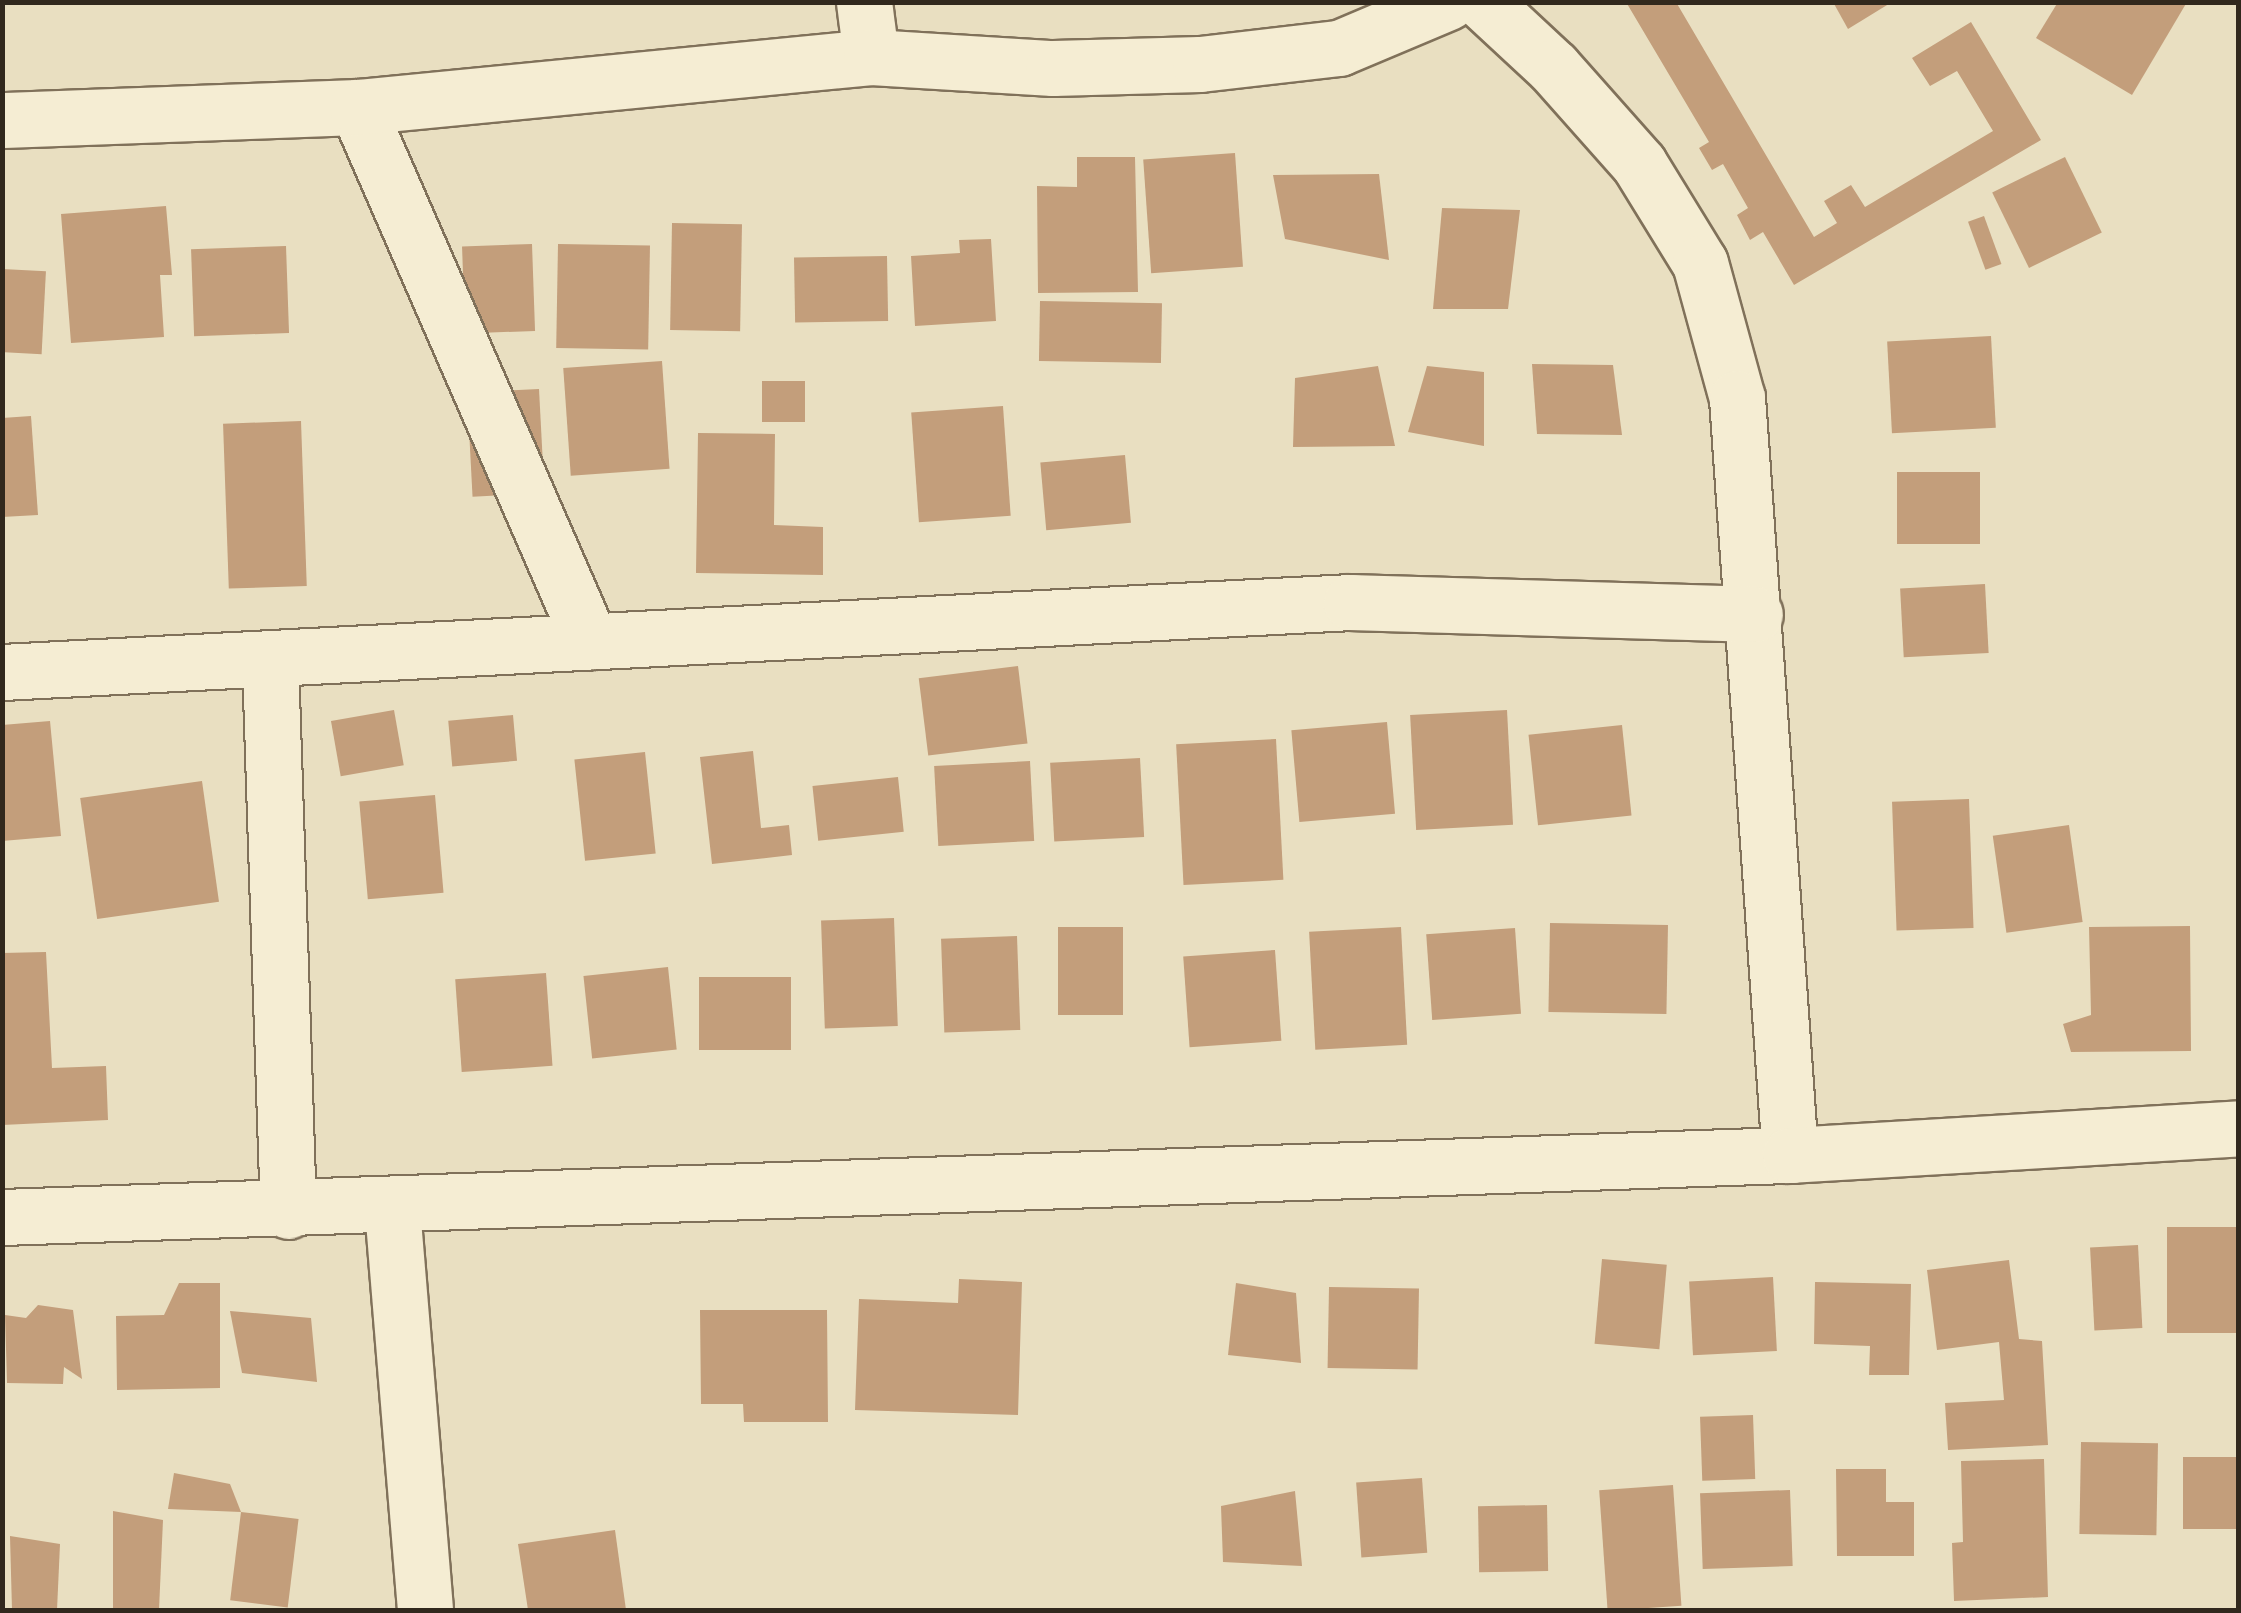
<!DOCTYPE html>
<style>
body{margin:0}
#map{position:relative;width:2241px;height:1613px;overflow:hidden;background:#e9dfc1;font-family:Merriweather,serif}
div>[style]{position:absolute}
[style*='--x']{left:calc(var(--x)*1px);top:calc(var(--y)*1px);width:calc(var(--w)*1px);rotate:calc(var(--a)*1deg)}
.building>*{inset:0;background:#c39e7b;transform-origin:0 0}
.roads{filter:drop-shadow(2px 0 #80715a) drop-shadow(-2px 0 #80715a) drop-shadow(0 2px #80715a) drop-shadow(0 -2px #80715a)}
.minor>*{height:55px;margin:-27.5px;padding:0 27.5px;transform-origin:27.5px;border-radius:27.5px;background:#f5edd3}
span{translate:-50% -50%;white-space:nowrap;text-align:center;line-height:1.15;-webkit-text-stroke:10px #f1ead0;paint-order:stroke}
.frame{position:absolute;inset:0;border:5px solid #31281d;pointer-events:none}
</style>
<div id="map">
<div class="building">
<div style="clip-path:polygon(1626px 2px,1676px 2px,1814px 237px,1837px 223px,1824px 201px,1851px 185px,1865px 207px,1993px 131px,1957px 71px,1930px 86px,1912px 58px,1971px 22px,2041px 140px,1794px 285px,1763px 232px,1750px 240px,1737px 215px,1748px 208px,1723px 164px,1712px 170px,1699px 148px,1709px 142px)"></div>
<div style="clip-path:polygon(1833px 2px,1892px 2px,1848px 29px)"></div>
<div style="clip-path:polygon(2058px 2px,2187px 2px,2132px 95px,2036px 38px)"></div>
<div style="left:1235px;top:153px;width:114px;height:92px;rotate:86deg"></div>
<div style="clip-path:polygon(1077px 157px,1135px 157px,1138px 292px,1038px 293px,1037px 186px,1077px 187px)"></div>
<div style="left:2065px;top:157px;width:84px;height:81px;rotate:64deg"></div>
<div style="clip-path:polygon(1379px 174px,1389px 260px,1285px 239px,1273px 175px)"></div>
<div style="clip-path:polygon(166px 206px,172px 275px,160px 275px,164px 337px,71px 343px,61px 214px)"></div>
<div style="clip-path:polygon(1442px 208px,1520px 210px,1508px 309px,1433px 309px)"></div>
<div style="left:1984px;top:216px;width:51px;height:17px;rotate:70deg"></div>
<div style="left:672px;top:223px;width:70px;height:107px;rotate:1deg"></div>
<div style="clip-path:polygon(991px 239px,996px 321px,915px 326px,911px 256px,960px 253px,959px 240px)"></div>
<div style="left:532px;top:244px;width:87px;height:70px;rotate:88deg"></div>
<div style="left:558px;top:244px;width:92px;height:104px;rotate:1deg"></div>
<div style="left:286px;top:246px;width:87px;height:95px;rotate:88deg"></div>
<div style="left:887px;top:256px;width:65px;height:93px;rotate:89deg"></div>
<div style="left:2px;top:269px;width:44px;height:83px;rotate:3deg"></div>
<div style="left:1040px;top:301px;width:122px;height:60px;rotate:1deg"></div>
<div style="left:1991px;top:336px;width:92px;height:104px;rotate:87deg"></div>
<div style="left:662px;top:361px;width:108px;height:99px;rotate:86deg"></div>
<div style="clip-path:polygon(1532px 364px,1613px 365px,1622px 435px,1537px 434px)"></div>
<div style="clip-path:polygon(1378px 366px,1395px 446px,1293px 447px,1295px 378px)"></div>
<div style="clip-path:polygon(1427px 366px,1484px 372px,1484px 446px,1408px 432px)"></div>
<div style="left:762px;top:381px;width:43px;height:41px"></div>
<div style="left:539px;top:389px;width:104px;height:72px;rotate:87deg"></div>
<div style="left:1003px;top:406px;width:110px;height:92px;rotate:86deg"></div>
<div style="clip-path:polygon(31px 416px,38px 515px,2px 517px,2px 418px)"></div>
<div style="left:301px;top:421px;width:165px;height:78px;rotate:88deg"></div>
<div style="clip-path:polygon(698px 433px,775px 434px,774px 525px,823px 527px,823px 575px,696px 573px)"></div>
<div style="left:1125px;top:455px;width:68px;height:85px;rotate:85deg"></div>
<div style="left:1897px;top:472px;width:83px;height:72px"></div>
<div style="left:1985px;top:584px;width:69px;height:85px;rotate:87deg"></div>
<div style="left:1018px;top:666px;width:78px;height:100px;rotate:83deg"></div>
<div style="left:394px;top:710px;width:56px;height:64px;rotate:80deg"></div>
<div style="left:1507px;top:710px;width:115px;height:97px;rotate:87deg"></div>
<div style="left:513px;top:715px;width:46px;height:65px;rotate:85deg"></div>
<div style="clip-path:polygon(50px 721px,61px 836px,2px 841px,2px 725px)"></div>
<div style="left:1387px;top:722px;width:92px;height:96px;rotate:85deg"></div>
<div style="left:1622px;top:725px;width:91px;height:94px;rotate:84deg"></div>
<div style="left:1276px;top:739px;width:141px;height:100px;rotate:87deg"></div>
<div style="clip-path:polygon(753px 751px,761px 828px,789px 825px,792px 855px,712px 864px,700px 757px)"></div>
<div style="left:645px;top:752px;width:102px;height:71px;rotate:84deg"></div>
<div style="left:1140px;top:758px;width:79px;height:90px;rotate:87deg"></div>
<div style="left:1030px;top:761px;width:80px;height:96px;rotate:87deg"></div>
<div style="left:898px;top:777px;width:55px;height:86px;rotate:84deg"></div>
<div style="left:202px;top:781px;width:122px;height:123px;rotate:82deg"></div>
<div style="left:435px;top:795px;width:98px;height:76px;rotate:85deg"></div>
<div style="left:1969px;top:799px;width:129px;height:77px;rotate:88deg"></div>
<div style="left:2069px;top:825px;width:98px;height:77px;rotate:82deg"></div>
<div style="left:894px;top:918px;width:108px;height:73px;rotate:88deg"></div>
<div style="left:1550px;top:923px;width:118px;height:89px;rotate:1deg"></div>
<div style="clip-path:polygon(2190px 926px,2191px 1051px,2071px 1052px,2063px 1024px,2091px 1015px,2089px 927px)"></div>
<div style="left:1058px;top:927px;width:65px;height:88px"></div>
<div style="left:1401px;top:927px;width:118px;height:92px;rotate:87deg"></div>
<div style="left:1515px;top:928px;width:86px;height:89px;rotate:86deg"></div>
<div style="left:1017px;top:936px;width:94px;height:76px;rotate:88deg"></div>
<div style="left:1275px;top:950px;width:91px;height:92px;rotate:86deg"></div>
<div style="clip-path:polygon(46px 952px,52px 1068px,106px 1066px,108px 1120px,2px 1125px,2px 953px)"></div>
<div style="left:668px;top:967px;width:83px;height:85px;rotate:84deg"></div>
<div style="left:546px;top:973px;width:93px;height:91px;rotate:86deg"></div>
<div style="left:791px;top:977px;width:73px;height:92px;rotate:90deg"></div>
<div style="left:2238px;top:1227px;width:106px;height:71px;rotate:90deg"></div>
<div style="left:2138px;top:1245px;width:83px;height:48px;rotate:87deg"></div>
<div style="left:1602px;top:1259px;width:65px;height:85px;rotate:5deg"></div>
<div style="clip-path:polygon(2009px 1260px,2019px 1339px,2042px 1341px,2048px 1445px,1948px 1450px,1945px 1403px,2004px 1400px,1999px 1342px,1937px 1350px,1927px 1270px)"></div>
<div style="left:1773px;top:1277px;width:74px;height:84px;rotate:87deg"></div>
<div style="clip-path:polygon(959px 1279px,1022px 1282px,1018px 1415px,855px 1410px,859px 1299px,958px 1303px)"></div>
<div style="clip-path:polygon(1815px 1282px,1911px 1284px,1909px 1375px,1869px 1375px,1870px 1346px,1814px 1344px)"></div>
<div style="clip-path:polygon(179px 1283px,220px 1283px,220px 1388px,117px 1390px,116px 1316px,164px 1315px)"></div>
<div style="clip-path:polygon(1236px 1283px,1296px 1293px,1301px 1363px,1228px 1355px)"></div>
<div style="left:1329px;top:1287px;width:90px;height:81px;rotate:1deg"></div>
<div style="clip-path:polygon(38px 1305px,73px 1310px,82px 1379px,64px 1367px,63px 1384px,7px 1383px,5px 1315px,26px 1318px)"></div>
<div style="clip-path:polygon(700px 1310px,827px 1310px,828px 1422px,744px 1422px,743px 1404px,701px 1404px)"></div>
<div style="clip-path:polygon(230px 1311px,311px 1318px,317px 1382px,242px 1373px)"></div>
<div style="left:1753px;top:1415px;width:64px;height:53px;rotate:88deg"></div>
<div style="left:2081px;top:1442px;width:77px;height:92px;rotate:1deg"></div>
<div style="left:2238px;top:1457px;width:72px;height:55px;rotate:90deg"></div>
<div style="clip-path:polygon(2044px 1459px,2048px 1597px,1954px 1601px,1952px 1543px,1963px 1542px,1961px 1461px)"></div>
<div style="clip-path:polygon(1836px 1469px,1886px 1469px,1886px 1502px,1914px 1502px,1914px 1556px,1837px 1556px)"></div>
<div style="clip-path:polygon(174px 1473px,230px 1484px,241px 1512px,168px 1509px)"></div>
<div style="left:1422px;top:1478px;width:75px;height:66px;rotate:86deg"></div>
<div style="left:1673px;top:1485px;width:121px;height:74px;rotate:86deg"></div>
<div style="left:1790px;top:1490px;width:76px;height:90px;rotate:88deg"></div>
<div style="clip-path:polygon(1295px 1491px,1302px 1566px,1223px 1562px,1221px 1506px)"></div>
<div style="left:1547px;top:1505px;width:66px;height:69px;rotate:89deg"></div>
<div style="clip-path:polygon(113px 1511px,163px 1520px,159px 1610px,113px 1610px)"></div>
<div style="left:241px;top:1512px;width:58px;height:89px;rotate:7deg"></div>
<div style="clip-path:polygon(615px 1530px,626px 1610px,528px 1610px,518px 1544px)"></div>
<div style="clip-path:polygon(10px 1536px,60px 1544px,57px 1610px,12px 1610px)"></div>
</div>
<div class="roads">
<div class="minor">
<div style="--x:864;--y:2;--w:55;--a:82.7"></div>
<div style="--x:1483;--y:2;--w:96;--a:42.9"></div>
<div style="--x:1553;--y:67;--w:130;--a:48.4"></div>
<div style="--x:1639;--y:164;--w:116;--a:58.4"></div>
<div style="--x:1700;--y:263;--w:140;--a:74.7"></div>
<div style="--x:1737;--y:398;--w:759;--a:86"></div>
<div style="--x:357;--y:107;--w:583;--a:66.43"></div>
<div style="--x:2;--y:120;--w:355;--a:-2.1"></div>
<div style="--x:357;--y:107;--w:516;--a:-5.56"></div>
<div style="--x:871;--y:57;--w:182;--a:3.5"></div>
<div style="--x:1053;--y:68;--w:147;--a:-1.6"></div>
<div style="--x:1200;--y:64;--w:140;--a:-6.6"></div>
<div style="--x:1339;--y:48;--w:118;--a:-22.9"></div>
<div style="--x:270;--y:663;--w:548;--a:88.12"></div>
<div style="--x:2;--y:672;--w:1351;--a:-2.97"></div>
<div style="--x:1351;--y:602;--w:404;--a:1.7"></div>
<div style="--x:392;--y:1208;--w:403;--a:85.3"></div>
<div style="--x:2;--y:1217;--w:1789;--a:-1.99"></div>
<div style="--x:1790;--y:1155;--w:449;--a:-3.4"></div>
</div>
</div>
<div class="frame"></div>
</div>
